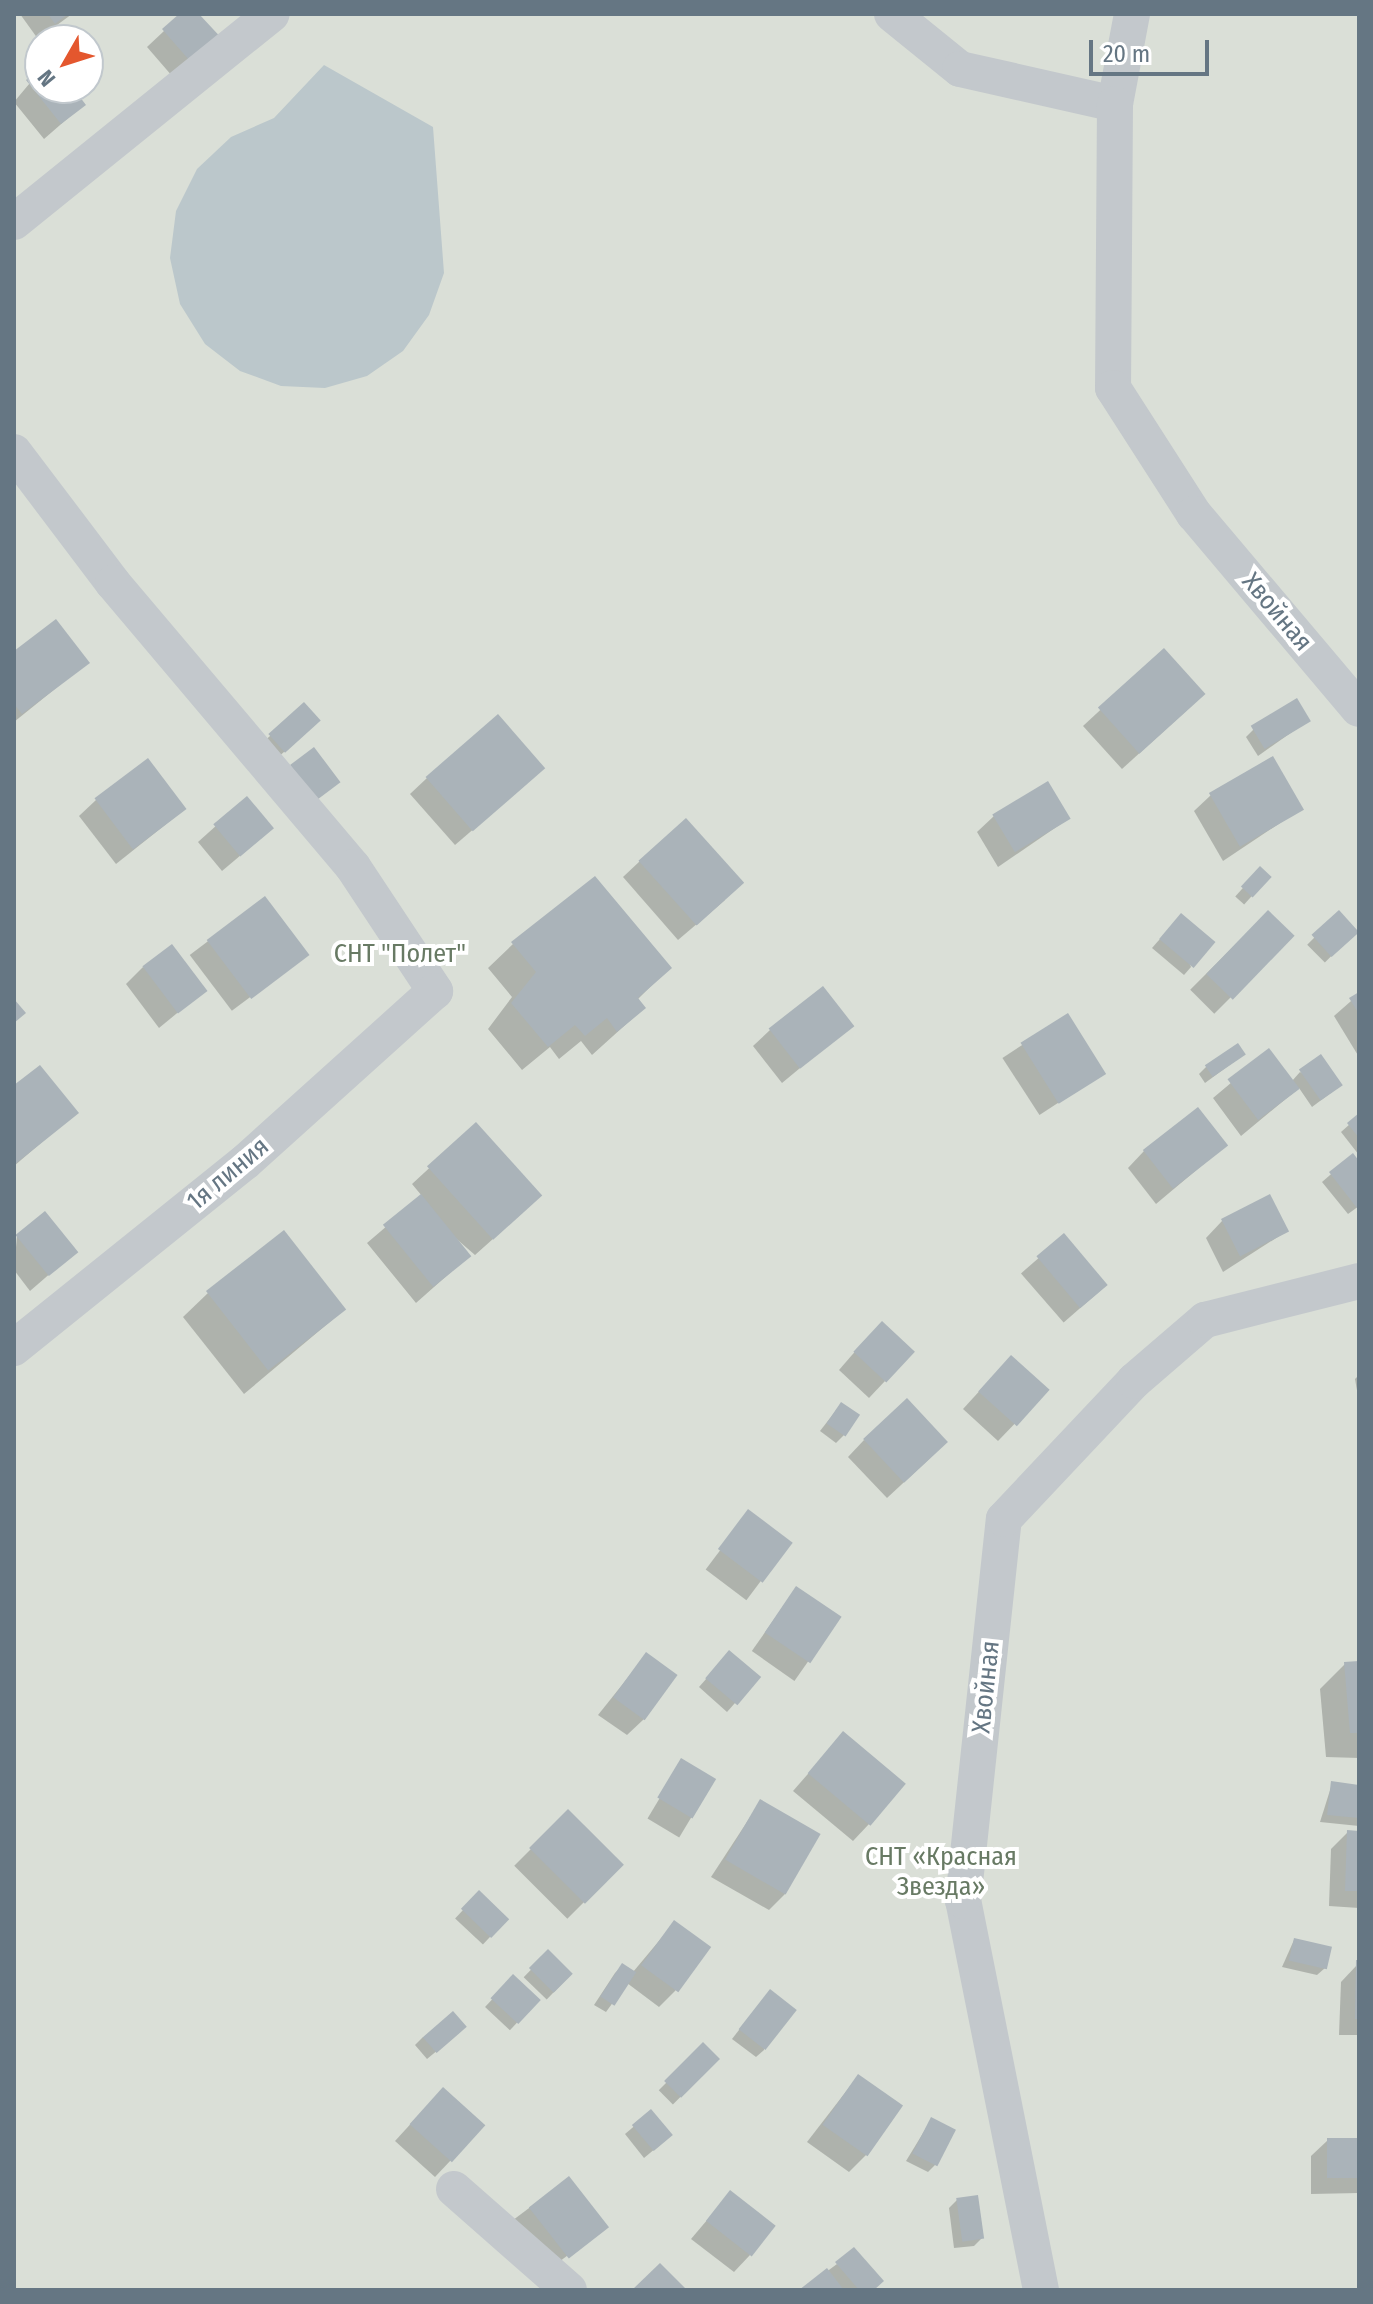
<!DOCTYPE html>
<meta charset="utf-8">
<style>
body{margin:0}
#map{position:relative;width:1373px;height:2304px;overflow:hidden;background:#fafaf8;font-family:"Fira Sans Condensed",sans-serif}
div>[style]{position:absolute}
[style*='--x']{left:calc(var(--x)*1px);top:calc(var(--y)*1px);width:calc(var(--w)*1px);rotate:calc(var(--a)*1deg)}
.green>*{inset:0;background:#dadfd7}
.water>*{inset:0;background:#bbc7cb}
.shadow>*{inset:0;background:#0003;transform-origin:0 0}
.building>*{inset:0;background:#aab3b9;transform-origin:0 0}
.street>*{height:36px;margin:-18px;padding:0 18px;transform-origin:18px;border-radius:18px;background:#c3c8cc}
span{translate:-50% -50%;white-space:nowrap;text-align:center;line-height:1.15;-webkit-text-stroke:8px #fff;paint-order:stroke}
.street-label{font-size:26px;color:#657683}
.park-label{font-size:26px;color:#687a64}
.frame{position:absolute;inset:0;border:16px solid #657683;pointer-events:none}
.north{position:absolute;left:24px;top:24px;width:80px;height:80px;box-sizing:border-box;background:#fff;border:2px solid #c1c8cd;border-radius:50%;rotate:231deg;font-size:22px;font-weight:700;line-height:32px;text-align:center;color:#657683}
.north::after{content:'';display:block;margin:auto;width:28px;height:36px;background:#e4572e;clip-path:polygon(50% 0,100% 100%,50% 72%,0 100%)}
.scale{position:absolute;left:1089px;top:40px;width:120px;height:36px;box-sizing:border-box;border:4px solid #657683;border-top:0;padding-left:10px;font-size:24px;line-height:28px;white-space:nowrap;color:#657683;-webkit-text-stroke:6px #fff;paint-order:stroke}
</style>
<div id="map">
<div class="green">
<div style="clip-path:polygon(evenodd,14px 14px,1359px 14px,1359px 2290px,14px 2290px,14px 14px,40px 40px,88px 40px,88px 88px,40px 88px,40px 40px)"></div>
</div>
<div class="water">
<div style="clip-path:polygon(324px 65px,433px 127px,444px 273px,429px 315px,403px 351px,367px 376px,325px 388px,281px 386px,240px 371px,205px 344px,180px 304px,170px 258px,176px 211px,197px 169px,231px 137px,274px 118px)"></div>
</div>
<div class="shadow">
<div style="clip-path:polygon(20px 14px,72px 14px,38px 39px)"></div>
<div style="clip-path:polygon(182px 14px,197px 14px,223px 43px,179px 84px,147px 47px)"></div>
<div style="clip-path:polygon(40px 71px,40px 88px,70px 88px,83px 105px,44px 139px,14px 102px)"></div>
<div style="clip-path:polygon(1164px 651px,1187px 710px,1122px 769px,1083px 726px)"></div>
<div style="clip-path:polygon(14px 653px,87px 663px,14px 722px)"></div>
<div style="clip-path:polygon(1309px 720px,1258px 756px,1246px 737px,1254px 729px)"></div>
<div style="clip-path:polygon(310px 729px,276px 759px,262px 743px,270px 736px)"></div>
<div style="clip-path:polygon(427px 778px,526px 784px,455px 845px,410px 794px)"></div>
<div style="clip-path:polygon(1211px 795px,1301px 809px,1223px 861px,1194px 811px)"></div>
<div style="clip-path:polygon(247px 798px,254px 844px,222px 871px,198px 842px)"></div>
<div style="clip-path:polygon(96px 800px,185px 809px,116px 864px,79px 816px)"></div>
<div style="clip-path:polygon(994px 816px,1068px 819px,998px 867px,977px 832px)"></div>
<div style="clip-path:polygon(640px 861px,725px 900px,678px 940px,623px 877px)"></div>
<div style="left:1260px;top:869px;width:12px;height:37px;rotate:42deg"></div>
<div style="left:264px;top:899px;width:70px;height:93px;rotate:53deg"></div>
<div style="left:1268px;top:912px;width:34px;height:110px;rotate:45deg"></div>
<div style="left:1339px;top:913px;width:25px;height:45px;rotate:45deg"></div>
<div style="clip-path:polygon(1174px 923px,1191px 967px,1184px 975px,1152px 948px)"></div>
<div style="clip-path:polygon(513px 944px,669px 968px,637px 1000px,644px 1008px,592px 1055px,581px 1041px,559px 1059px,550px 1047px,522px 1070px,488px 1029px,512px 997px,488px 968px)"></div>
<div style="clip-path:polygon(143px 967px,204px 991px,159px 1028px,126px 984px)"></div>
<div style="clip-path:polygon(1359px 994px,1359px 1057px,1334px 1016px)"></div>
<div style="left:1067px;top:1016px;width:68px;height:77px;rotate:57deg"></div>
<div style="clip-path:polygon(852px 1025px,782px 1083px,753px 1046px,770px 1030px)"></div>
<div style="clip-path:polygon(1269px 1051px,1292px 1081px,1300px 1072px,1332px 1092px,1312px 1107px,1299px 1088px,1241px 1136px,1213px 1098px)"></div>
<div style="clip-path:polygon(1243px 1055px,1205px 1083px,1199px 1074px,1207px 1066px)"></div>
<div style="clip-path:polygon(14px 1088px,76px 1113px,14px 1166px)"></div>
<div style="clip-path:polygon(1359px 1116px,1359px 1155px,1341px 1132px)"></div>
<div style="clip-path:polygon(476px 1125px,523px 1212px,475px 1255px,452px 1235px,469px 1256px,416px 1303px,367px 1243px,422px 1196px,412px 1184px)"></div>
<div style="clip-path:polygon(1225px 1146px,1156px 1204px,1128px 1168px,1144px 1151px)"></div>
<div style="clip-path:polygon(1352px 1156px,1359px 1206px,1348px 1214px,1322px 1182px)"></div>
<div style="clip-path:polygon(1222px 1221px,1287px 1231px,1223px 1272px,1206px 1238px)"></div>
<div style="clip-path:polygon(17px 1236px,75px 1252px,30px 1291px,14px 1270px)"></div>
<div style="left:1064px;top:1236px;width:65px;height:57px;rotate:49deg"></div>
<div style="clip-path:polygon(208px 1293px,344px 1310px,244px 1394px,183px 1317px)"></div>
<div style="clip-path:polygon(865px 1340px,885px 1381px,869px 1398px,839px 1370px)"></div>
<div style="clip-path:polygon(995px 1374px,1047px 1390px,998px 1441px,963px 1409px)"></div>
<div style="clip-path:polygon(1359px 1375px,1359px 1402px,1355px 1379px)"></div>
<div style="clip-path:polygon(841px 1404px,844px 1435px,836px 1443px,820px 1431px)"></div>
<div style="clip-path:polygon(864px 1440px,929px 1459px,887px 1498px,848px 1457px)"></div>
<div style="left:749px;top:1512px;width:51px;height:72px;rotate:37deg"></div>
<div style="left:796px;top:1588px;width:52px;height:77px;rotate:35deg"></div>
<div style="clip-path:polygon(646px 1655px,644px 1719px,627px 1735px,598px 1715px)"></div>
<div style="clip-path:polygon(722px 1661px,758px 1677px,727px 1712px,699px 1687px)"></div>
<div style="clip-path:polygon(1359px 1663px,1359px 1758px,1326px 1757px,1320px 1689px,1345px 1664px)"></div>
<div style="clip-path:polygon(843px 1734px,869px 1824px,853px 1841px,793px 1791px)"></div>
<div style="left:682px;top:1761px;width:37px;height:67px;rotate:31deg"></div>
<div style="clip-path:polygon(1332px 1784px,1359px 1787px,1359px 1826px,1320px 1822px)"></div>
<div style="clip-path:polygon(760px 1802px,786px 1893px,769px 1910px,711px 1877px)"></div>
<div style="left:568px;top:1812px;width:75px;height:76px;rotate:45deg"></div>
<div style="clip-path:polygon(1348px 1832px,1359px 1833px,1359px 1908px,1329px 1906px,1331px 1849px)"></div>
<div style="left:479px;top:1893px;width:38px;height:35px;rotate:43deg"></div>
<div style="clip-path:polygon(674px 1923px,708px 1948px,675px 1991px,659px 2007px,627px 1983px,606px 2012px,594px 2005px,615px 1973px,622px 1966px,633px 1972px)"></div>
<div style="clip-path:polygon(1294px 1940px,1325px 1968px,1317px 1975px,1282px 1967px)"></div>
<div style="left:548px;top:1952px;width:32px;height:35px;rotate:44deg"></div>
<div style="clip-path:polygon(1357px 1965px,1359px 2035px,1339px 2035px,1341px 1982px)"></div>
<div style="left:513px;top:1977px;width:34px;height:41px;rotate:43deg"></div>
<div style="clip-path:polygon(763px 1999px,764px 2050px,756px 2057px,732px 2039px)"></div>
<div style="clip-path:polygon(456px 2035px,427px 2059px,415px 2045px,423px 2037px)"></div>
<div style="left:704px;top:2045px;width:20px;height:64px;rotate:45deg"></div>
<div style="clip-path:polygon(858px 2076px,866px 2155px,849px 2172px,807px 2142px)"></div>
<div style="clip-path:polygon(427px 2106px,451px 2160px,435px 2177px,395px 2141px)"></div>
<div style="clip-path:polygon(651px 2112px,662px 2143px,644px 2158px,625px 2134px)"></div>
<div style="clip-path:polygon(931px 2120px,936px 2164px,928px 2172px,906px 2161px)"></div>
<div style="clip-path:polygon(1359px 2139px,1359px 2193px,1311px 2194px,1311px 2156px,1328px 2140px)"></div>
<div style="left:569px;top:2178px;width:61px;height:72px;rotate:53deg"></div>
<div style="clip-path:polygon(730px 2193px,750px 2255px,734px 2272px,691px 2239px)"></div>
<div style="clip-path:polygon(957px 2200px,982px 2238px,974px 2246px,954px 2248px,949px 2208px)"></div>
<div style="clip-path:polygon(837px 2264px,872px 2290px,802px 2290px)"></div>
</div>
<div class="building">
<div style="clip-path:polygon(48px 14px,68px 14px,55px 24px)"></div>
<div style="clip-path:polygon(179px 14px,199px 14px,226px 43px,197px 69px,162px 29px)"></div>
<div style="clip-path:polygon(40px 68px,40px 88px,73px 88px,86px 105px,61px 124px,26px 80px)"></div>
<div style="clip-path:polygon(56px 619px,90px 663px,22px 714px,14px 704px,14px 651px)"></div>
<div style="left:1164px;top:648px;width:62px;height:89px;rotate:48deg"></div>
<div style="left:1297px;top:698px;width:27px;height:54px;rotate:59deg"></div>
<div style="left:304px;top:702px;width:25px;height:48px;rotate:48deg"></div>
<div style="left:498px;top:714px;width:72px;height:96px;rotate:49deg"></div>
<div style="left:314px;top:747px;width:44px;height:30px;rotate:53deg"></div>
<div style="left:1273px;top:756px;width:62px;height:74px;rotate:60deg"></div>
<div style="left:148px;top:758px;width:64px;height:67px;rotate:53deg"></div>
<div style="left:1048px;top:781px;width:44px;height:65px;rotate:59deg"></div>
<div style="left:247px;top:796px;width:42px;height:44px;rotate:50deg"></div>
<div style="left:686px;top:818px;width:87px;height:64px;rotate:48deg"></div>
<div style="left:1260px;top:866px;width:16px;height:28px;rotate:43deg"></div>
<div style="clip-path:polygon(595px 876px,672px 968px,638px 998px,646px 1008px,617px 1032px,607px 1018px,585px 1036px,575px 1025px,548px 1047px,511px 1003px,536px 972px,511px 942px)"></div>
<div style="left:265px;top:896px;width:74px;height:73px;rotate:53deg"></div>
<div style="left:1268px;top:910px;width:37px;height:89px;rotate:44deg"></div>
<div style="left:1339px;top:910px;width:30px;height:37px;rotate:48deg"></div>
<div style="left:1181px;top:913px;width:45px;height:34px;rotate:40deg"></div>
<div style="left:172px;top:944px;width:59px;height:37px;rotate:53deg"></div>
<div style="left:823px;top:986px;width:51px;height:69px;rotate:52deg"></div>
<div style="clip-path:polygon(1359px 992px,1359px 1014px,1349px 998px)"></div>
<div style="clip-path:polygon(14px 999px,26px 1013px,14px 1023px)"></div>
<div style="left:1068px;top:1013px;width:72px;height:56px;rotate:58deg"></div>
<div style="left:1238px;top:1043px;width:14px;height:40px;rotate:56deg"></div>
<div style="left:1269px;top:1048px;width:51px;height:52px;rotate:53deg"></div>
<div style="left:1321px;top:1054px;width:38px;height:27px;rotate:55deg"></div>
<div style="clip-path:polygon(40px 1065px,79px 1113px,14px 1165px,14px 1085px)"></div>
<div style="left:1198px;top:1107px;width:49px;height:70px;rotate:52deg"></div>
<div style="clip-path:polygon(1359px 1113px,1359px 1138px,1347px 1123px)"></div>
<div style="left:476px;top:1122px;width:99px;height:66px;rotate:48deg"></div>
<div style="clip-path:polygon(1353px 1153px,1359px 1161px,1357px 1208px,1329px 1172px)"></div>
<div style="left:421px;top:1194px;width:80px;height:49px;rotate:51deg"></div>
<div style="left:1270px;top:1194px;width:42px;height:55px;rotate:63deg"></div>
<div style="left:45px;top:1211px;width:53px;height:38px;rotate:51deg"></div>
<div style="left:284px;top:1230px;width:101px;height:99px;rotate:52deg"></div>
<div style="left:1064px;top:1233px;width:68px;height:36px;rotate:50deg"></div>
<div style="left:882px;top:1321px;width:45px;height:42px;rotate:43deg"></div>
<div style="left:1011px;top:1355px;width:52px;height:49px;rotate:42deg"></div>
<div style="left:907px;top:1398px;width:60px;height:60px;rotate:47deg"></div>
<div style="left:841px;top:1402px;width:23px;height:26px;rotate:34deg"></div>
<div style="left:748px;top:1509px;width:56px;height:50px;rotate:37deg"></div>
<div style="left:796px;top:1586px;width:55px;height:56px;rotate:34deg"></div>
<div style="left:729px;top:1650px;width:42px;height:37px;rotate:40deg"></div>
<div style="left:646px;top:1652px;width:39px;height:56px;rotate:36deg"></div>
<div style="clip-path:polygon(1359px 1661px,1359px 1733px,1350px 1733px,1344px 1662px)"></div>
<div style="left:843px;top:1731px;width:82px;height:55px;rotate:40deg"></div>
<div style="left:681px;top:1758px;width:41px;height:46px;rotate:31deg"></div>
<div style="clip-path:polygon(1331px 1781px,1359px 1785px,1359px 1818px,1327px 1815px)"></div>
<div style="left:760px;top:1799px;width:70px;height:70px;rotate:30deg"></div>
<div style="left:568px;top:1809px;width:79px;height:55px;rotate:45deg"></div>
<div style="clip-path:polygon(1347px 1830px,1359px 1831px,1359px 1891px,1345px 1891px)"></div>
<div style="left:479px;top:1890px;width:42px;height:26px;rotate:44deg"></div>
<div style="left:674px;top:1920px;width:46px;height:56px;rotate:36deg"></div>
<div style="left:1294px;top:1938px;width:39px;height:23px;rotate:13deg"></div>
<div style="left:548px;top:1949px;width:35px;height:27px;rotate:45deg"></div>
<div style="clip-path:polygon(1356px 1960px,1359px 1960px,1359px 2019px,1355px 2019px)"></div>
<div style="left:622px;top:1963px;width:17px;height:40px;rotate:33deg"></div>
<div style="left:513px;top:1974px;width:38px;height:33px;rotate:43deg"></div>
<div style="left:770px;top:1989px;width:34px;height:51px;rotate:38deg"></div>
<div style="left:453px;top:2011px;width:21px;height:40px;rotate:49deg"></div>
<div style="left:703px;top:2042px;width:24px;height:55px;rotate:45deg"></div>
<div style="left:858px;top:2074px;width:55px;height:62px;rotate:35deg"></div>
<div style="left:443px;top:2087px;width:57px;height:50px;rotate:42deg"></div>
<div style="left:651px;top:2109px;width:34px;height:25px;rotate:50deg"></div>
<div style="left:931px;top:2117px;width:28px;height:41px;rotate:27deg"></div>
<div style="left:1327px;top:2138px;width:32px;height:40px"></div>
<div style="left:569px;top:2176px;width:65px;height:51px;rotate:52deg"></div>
<div style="left:730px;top:2190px;width:58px;height:39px;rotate:38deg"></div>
<div style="left:978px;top:2195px;width:44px;height:22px;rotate:82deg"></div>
<div style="clip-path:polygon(854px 2247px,884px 2281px,874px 2290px,859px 2290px,835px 2262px)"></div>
<div style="clip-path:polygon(660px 2263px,687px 2290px,632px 2290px)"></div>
<div style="clip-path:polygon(827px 2268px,844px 2290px,799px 2290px)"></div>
</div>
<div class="street">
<div style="--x:892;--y:14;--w:87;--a:39"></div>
<div style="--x:960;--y:69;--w:159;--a:12.7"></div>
<div style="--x:1132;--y:14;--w:92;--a:100.7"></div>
<div style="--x:1115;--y:104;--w:284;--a:90.4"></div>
<div style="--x:1113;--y:388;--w:150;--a:57.3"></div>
<div style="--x:1194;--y:514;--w:255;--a:49.8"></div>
<div style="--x:14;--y:222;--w:331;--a:-38.9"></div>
<div style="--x:14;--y:452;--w:164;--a:52.9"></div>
<div style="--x:113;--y:583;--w:372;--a:49.8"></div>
<div style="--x:353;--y:867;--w:149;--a:56.5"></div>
<div style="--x:435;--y:991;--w:256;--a:138"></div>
<div style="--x:245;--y:1162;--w:297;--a:141.2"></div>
<div style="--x:454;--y:2189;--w:153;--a:41.3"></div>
<div style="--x:1041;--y:2290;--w:397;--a:-101.3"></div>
<div style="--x:963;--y:1901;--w:384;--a:-83.9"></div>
<div style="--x:1004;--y:1519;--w:190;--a:-46.7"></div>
<div style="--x:1134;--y:1381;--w:94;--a:-40.7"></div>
<div style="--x:1205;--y:1320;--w:159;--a:-14.2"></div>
</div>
<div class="street-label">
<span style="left:1277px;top:612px;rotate:50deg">Хвойная</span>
<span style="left:228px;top:1174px;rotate:-40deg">1я линия</span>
<span style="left:986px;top:1687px;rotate:-84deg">Хвойная</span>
</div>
<div class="park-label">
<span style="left:400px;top:954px">СНТ "Полет"</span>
<span style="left:941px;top:1872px">СНТ «Красная<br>Звезда»</span>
</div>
<div class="frame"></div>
<div class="north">N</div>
<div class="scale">20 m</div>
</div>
